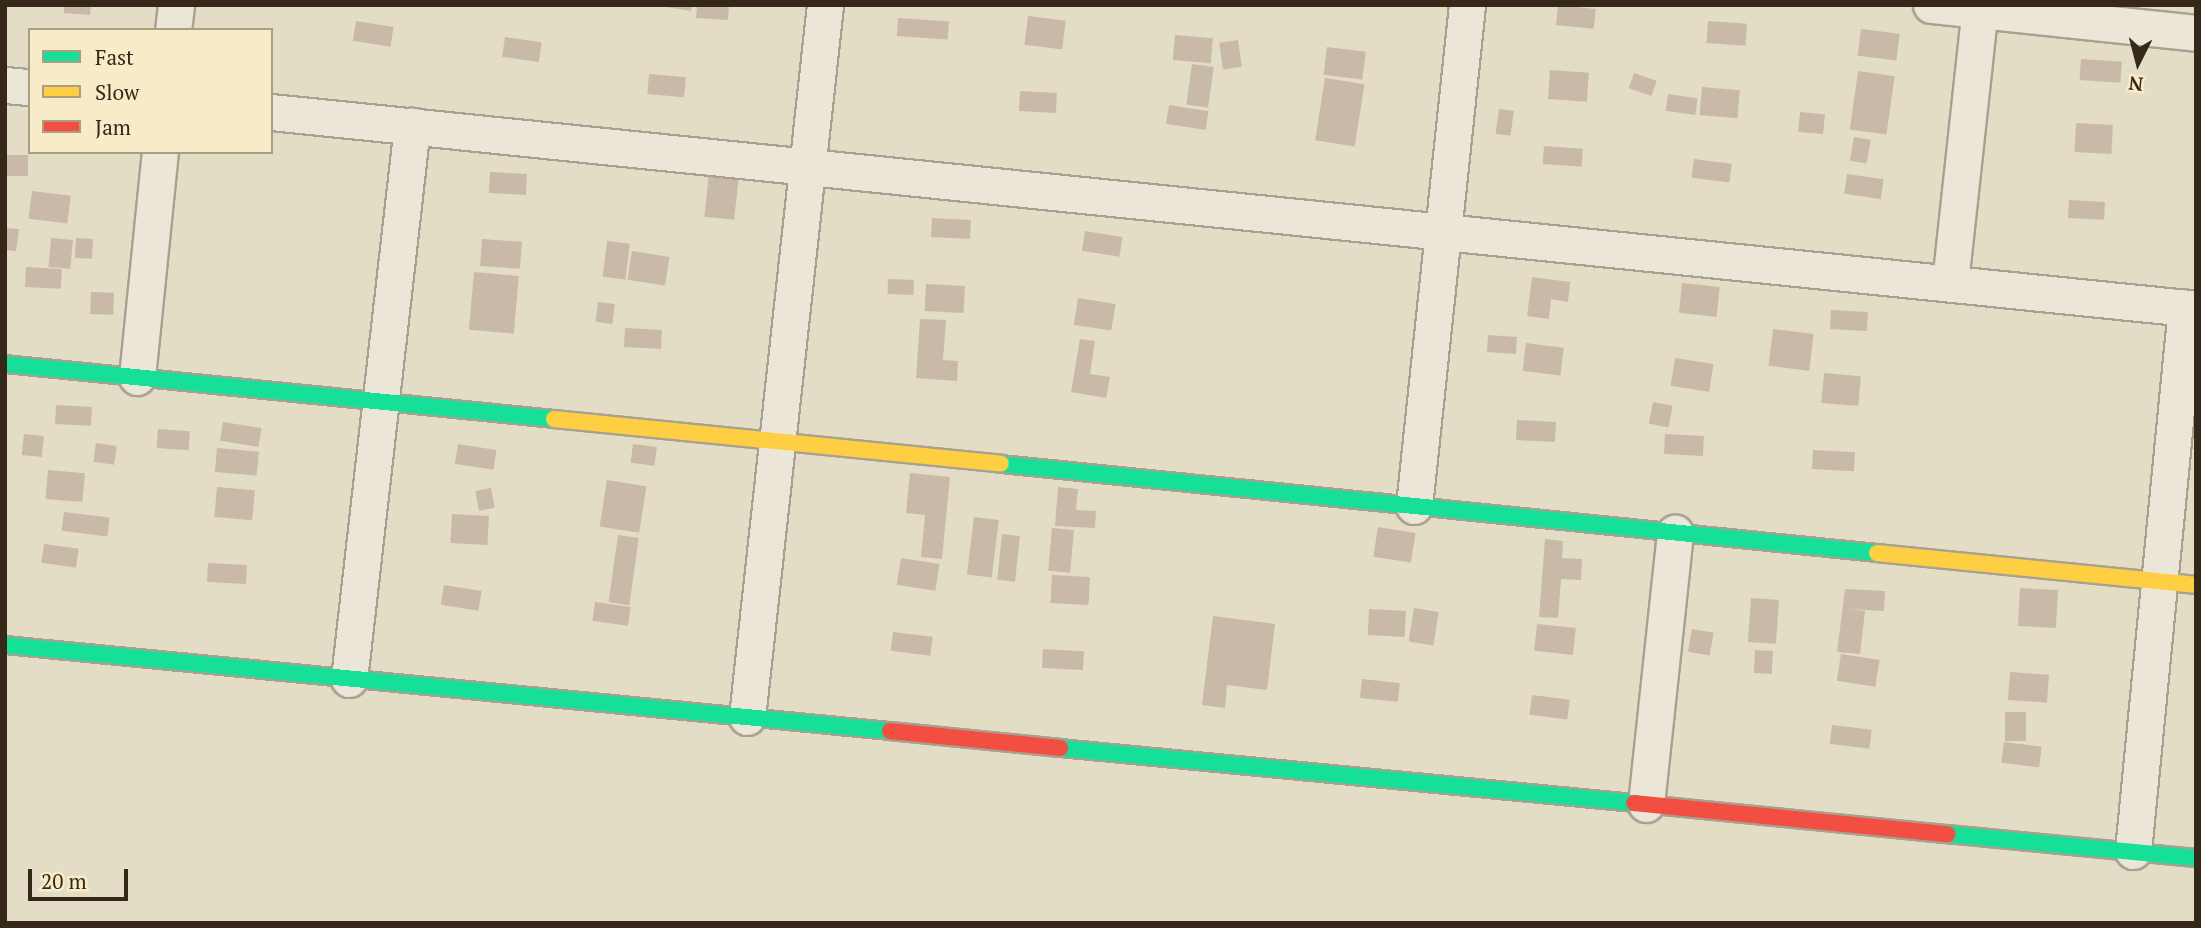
<!DOCTYPE html>
<style>
body{margin:0}
#map{position:relative;width:2201px;height:928px;overflow:hidden;background:#e4ddc5;font-family:"PT Serif",serif}
div>[style]{position:absolute}
[style*='--x']{left:calc(var(--x)*1px);top:calc(var(--y)*1px);width:calc(var(--w)*1px);rotate:calc(var(--a)*1deg)}
.building>*{inset:0;background:#c8baa6;transform-origin:0 0}
.roads{filter:drop-shadow(2px 0 #a8a090) drop-shadow(-2px 0 #a8a090) drop-shadow(0 2px #a8a090) drop-shadow(0 -2px #a8a090)}
.street>*{height:35px;margin:-17.5px;padding:0 17.5px;transform-origin:17.5px;border-radius:17.5px;background:#ebe6d8}
.fast>*{height:16px;margin:-8px;padding:0 8px;transform-origin:8px;border-radius:8px;background:#16e098}
.slow>*{height:16px;margin:-8px;padding:0 8px;transform-origin:8px;border-radius:8px;background:#ffcf43}
.jam>*{height:16px;margin:-8px;padding:0 8px;transform-origin:8px;border-radius:8px;background:#f24e42}
span{translate:-50% -50%;white-space:nowrap;text-align:center;line-height:1.15;-webkit-text-stroke:5px #f8ecc8;paint-order:stroke}
.frame{position:absolute;inset:0;border:7px solid #352819;pointer-events:none}
.legend{position:absolute;left:28px;top:28px;width:245px;height:126px;box-sizing:border-box;background:#f8ecc8;border:2px solid #aa9e82;margin:0;padding:9px 12px;list-style:none;font-size:21px;color:#352819}
.legend li{display:flex;align-items:center;gap:14px;height:35px}
.legend b{width:35px;border:2px solid #aa9e82}
.north{position:absolute;left:2103px;top:28px;width:70px;height:70px;-webkit-text-stroke:5px #f8ecc8;paint-order:stroke;rotate:186deg;font-size:19px;font-weight:700;line-height:28px;text-align:center;color:#352819}
.north::after{content:'';display:block;margin:auto;width:24px;height:32px;background:#352819;clip-path:polygon(50% 0,100% 100%,50% 72%,0 100%)}
.scale{position:absolute;left:28px;top:869px;width:100px;height:32px;box-sizing:border-box;border:4px solid #352819;border-top:0;padding-left:9px;font-size:21px;line-height:24px;white-space:nowrap;color:#352819;-webkit-text-stroke:5px #f8ecc8;paint-order:stroke}
</style>
<div id="map">
<div class="building">
<div style="clip-path:polygon(64px 5px,91px 5px,90px 15px,64px 13px)"></div>
<div style="clip-path:polygon(654px 5px,692px 5px,691px 11px)"></div>
<div style="clip-path:polygon(697px 5px,729px 5px,728px 20px,696px 18px)"></div>
<div style="left:1558px;top:5px;width:38px;height:20px;rotate:6deg"></div>
<div style="left:1028px;top:16px;width:38px;height:29px;rotate:7deg"></div>
<div style="left:898px;top:18px;width:51px;height:18px;rotate:4deg"></div>
<div style="left:356px;top:21px;width:38px;height:20px;rotate:9deg"></div>
<div style="left:1708px;top:21px;width:39px;height:22px;rotate:4deg"></div>
<div style="left:1861px;top:29px;width:39px;height:27px;rotate:7deg"></div>
<div style="left:1175px;top:35px;width:38px;height:25px;rotate:5deg"></div>
<div style="left:505px;top:37px;width:37px;height:20px;rotate:8deg"></div>
<div style="left:1238px;top:40px;width:27px;height:19px;rotate:82deg"></div>
<div style="left:1327px;top:47px;width:39px;height:28px;rotate:7deg"></div>
<div style="left:2081px;top:59px;width:41px;height:21px;rotate:4deg"></div>
<div style="left:1192px;top:64px;width:22px;height:41px;rotate:8deg"></div>
<div style="left:1550px;top:70px;width:39px;height:29px;rotate:4deg"></div>
<div style="left:1858px;top:71px;width:37px;height:59px;rotate:8deg"></div>
<div style="left:1634px;top:73px;width:24px;height:16px;rotate:19deg"></div>
<div style="left:649px;top:74px;width:37px;height:20px;rotate:5deg"></div>
<div style="left:1325px;top:78px;width:40px;height:63px;rotate:9deg"></div>
<div style="left:1702px;top:87px;width:38px;height:28px;rotate:5deg"></div>
<div style="left:1020px;top:91px;width:37px;height:20px;rotate:3deg"></div>
<div style="left:1668px;top:94px;width:30px;height:17px;rotate:8deg"></div>
<div style="left:1169px;top:105px;width:40px;height:19px;rotate:9deg"></div>
<div style="left:1499px;top:109px;width:15px;height:25px;rotate:8deg"></div>
<div style="left:1800px;top:112px;width:25px;height:20px;rotate:5deg"></div>
<div style="left:2076px;top:123px;width:37px;height:29px;rotate:3deg"></div>
<div style="left:1854px;top:137px;width:17px;height:24px;rotate:10deg"></div>
<div style="left:1544px;top:146px;width:39px;height:18px;rotate:4deg"></div>
<div style="left:7px;top:155px;width:21px;height:21px"></div>
<div style="left:1694px;top:159px;width:38px;height:19px;rotate:7deg"></div>
<div style="left:710px;top:163px;width:30px;height:54px;rotate:6deg"></div>
<div style="left:490px;top:172px;width:37px;height:21px;rotate:3deg"></div>
<div style="left:1847px;top:174px;width:37px;height:20px;rotate:8deg"></div>
<div style="left:32px;top:191px;width:39px;height:28px;rotate:7deg"></div>
<div style="left:2069px;top:200px;width:36px;height:18px;rotate:3deg"></div>
<div style="left:932px;top:218px;width:39px;height:19px;rotate:3deg"></div>
<div style="clip-path:polygon(5px 228px,19px 229px,16px 251px,5px 250px)"></div>
<div style="left:1085px;top:231px;width:38px;height:20px;rotate:9deg"></div>
<div style="left:51px;top:238px;width:22px;height:29px;rotate:5deg"></div>
<div style="left:76px;top:238px;width:17px;height:20px;rotate:3deg"></div>
<div style="left:482px;top:239px;width:40px;height:27px;rotate:4deg"></div>
<div style="left:607px;top:241px;width:23px;height:36px;rotate:7deg"></div>
<div style="left:632px;top:251px;width:38px;height:29px;rotate:9deg"></div>
<div style="left:26px;top:267px;width:36px;height:20px;rotate:3deg"></div>
<div style="left:474px;top:272px;width:45px;height:58px;rotate:5deg"></div>
<div style="clip-path:polygon(1532px 277px,1570px 282px,1568px 302px,1551px 299px,1549px 319px,1527px 316px)"></div>
<div style="left:888px;top:279px;width:26px;height:15px;rotate:2deg"></div>
<div style="left:1682px;top:283px;width:38px;height:30px;rotate:6deg"></div>
<div style="left:926px;top:284px;width:39px;height:27px;rotate:3deg"></div>
<div style="left:91px;top:292px;width:23px;height:22px;rotate:2deg"></div>
<div style="left:1078px;top:298px;width:38px;height:27px;rotate:9deg"></div>
<div style="left:598px;top:302px;width:17px;height:20px;rotate:7deg"></div>
<div style="left:1831px;top:310px;width:37px;height:19px;rotate:3deg"></div>
<div style="clip-path:polygon(920px 319px,946px 320px,943px 360px,958px 361px,957px 381px,916px 378px)"></div>
<div style="left:625px;top:328px;width:37px;height:19px;rotate:3deg"></div>
<div style="left:1773px;top:329px;width:41px;height:37px;rotate:7deg"></div>
<div style="left:1488px;top:335px;width:29px;height:17px;rotate:4deg"></div>
<div style="clip-path:polygon(1080px 339px,1095px 341px,1090px 374px,1110px 377px,1106px 398px,1071px 392px)"></div>
<div style="left:1526px;top:343px;width:38px;height:28px;rotate:7deg"></div>
<div style="left:1675px;top:358px;width:39px;height:28px;rotate:9deg"></div>
<div style="left:1824px;top:373px;width:37px;height:30px;rotate:5deg"></div>
<div style="left:1653px;top:402px;width:20px;height:22px;rotate:11deg"></div>
<div style="left:56px;top:405px;width:36px;height:19px;rotate:3deg"></div>
<div style="left:1517px;top:420px;width:39px;height:20px;rotate:3deg"></div>
<div style="left:223px;top:422px;width:39px;height:19px;rotate:9deg"></div>
<div style="left:158px;top:429px;width:32px;height:19px;rotate:4deg"></div>
<div style="left:24px;top:434px;width:20px;height:21px;rotate:6deg"></div>
<div style="left:1665px;top:434px;width:39px;height:20px;rotate:3deg"></div>
<div style="left:96px;top:443px;width:21px;height:19px;rotate:8deg"></div>
<div style="left:458px;top:444px;width:39px;height:20px;rotate:9deg"></div>
<div style="left:633px;top:444px;width:24px;height:19px;rotate:7deg"></div>
<div style="left:217px;top:448px;width:42px;height:24px;rotate:5deg"></div>
<div style="left:1813px;top:450px;width:42px;height:19px;rotate:3deg"></div>
<div style="left:48px;top:470px;width:37px;height:29px;rotate:5deg"></div>
<div style="clip-path:polygon(910px 473px,950px 477px,942px 559px,921px 557px,925px 515px,906px 513px)"></div>
<div style="left:607px;top:480px;width:40px;height:47px;rotate:9deg"></div>
<div style="left:217px;top:487px;width:38px;height:30px;rotate:5deg"></div>
<div style="clip-path:polygon(1058px 487px,1078px 489px,1076px 510px,1096px 511px,1095px 528px,1055px 526px)"></div>
<div style="left:491px;top:488px;width:20px;height:16px;rotate:79deg"></div>
<div style="left:64px;top:512px;width:46px;height:19px;rotate:7deg"></div>
<div style="left:452px;top:514px;width:37px;height:29px;rotate:3deg"></div>
<div style="left:974px;top:517px;width:25px;height:58px;rotate:7deg"></div>
<div style="left:1378px;top:527px;width:38px;height:30px;rotate:9deg"></div>
<div style="left:1052px;top:528px;width:22px;height:43px;rotate:5deg"></div>
<div style="left:1002px;top:534px;width:18px;height:46px;rotate:6deg"></div>
<div style="left:618px;top:535px;width:21px;height:68px;rotate:8deg"></div>
<div style="clip-path:polygon(1545px 539px,1563px 541px,1562px 558px,1582px 559px,1581px 580px,1561px 579px,1558px 618px,1539px 617px)"></div>
<div style="left:44px;top:544px;width:35px;height:19px;rotate:8deg"></div>
<div style="left:901px;top:558px;width:39px;height:27px;rotate:9deg"></div>
<div style="left:208px;top:563px;width:39px;height:19px;rotate:3deg"></div>
<div style="left:1052px;top:575px;width:38px;height:28px;rotate:3deg"></div>
<div style="left:444px;top:585px;width:38px;height:20px;rotate:9deg"></div>
<div style="left:2020px;top:588px;width:38px;height:38px;rotate:3deg"></div>
<div style="clip-path:polygon(1845px 589px,1885px 591px,1884px 611px,1849px 609px,1865px 611px,1860px 654px,1837px 652px)"></div>
<div style="left:1751px;top:598px;width:28px;height:44px;rotate:4deg"></div>
<div style="left:595px;top:602px;width:36px;height:19px;rotate:8deg"></div>
<div style="left:1414px;top:608px;width:25px;height:34px;rotate:9deg"></div>
<div style="left:1369px;top:609px;width:37px;height:26px;rotate:3deg"></div>
<div style="clip-path:polygon(1213px 616px,1275px 624px,1267px 690px,1227px 685px,1225px 708px,1202px 705px)"></div>
<div style="left:1537px;top:624px;width:39px;height:27px;rotate:6deg"></div>
<div style="left:1692px;top:629px;width:22px;height:23px;rotate:10deg"></div>
<div style="left:893px;top:632px;width:40px;height:19px;rotate:7deg"></div>
<div style="left:1043px;top:649px;width:41px;height:19px;rotate:3deg"></div>
<div style="left:1755px;top:650px;width:18px;height:23px;rotate:3deg"></div>
<div style="left:1841px;top:654px;width:39px;height:27px;rotate:9deg"></div>
<div style="left:2010px;top:672px;width:39px;height:28px;rotate:4deg"></div>
<div style="left:1362px;top:679px;width:38px;height:19px;rotate:6deg"></div>
<div style="left:1532px;top:695px;width:38px;height:20px;rotate:7deg"></div>
<div style="left:2005px;top:712px;width:21px;height:29px"></div>
<div style="left:1832px;top:725px;width:40px;height:19px;rotate:7deg"></div>
<div style="left:2004px;top:742px;width:38px;height:21px;rotate:7deg"></div>
</div>
<div class="roads">
<div class="street">
<div style="--x:1931;--y:5;--w:266;--a:6"></div>
<div style="--x:173;--y:30;--w:25;--a:-83"></div>
<div style="--x:5;--y:85;--w:25;--a:5"></div>
<div style="--x:271;--y:112;--w:1935;--a:5.84"></div>
<div style="--x:1950;--y:283;--w:280;--a:-83.8"></div>
<div style="--x:137;--y:377;--w:226;--a:-84.2"></div>
<div style="--x:1414;--y:506;--w:504;--a:-83.96"></div>
<div style="--x:349;--y:679;--w:557;--a:-83.5"></div>
<div style="--x:747;--y:717;--w:716;--a:-83.75"></div>
<div style="--x:1646;--y:804;--w:273;--a:-83.9"></div>
<div style="--x:2133;--y:851;--w:546;--a:-84.43"></div>
</div>
<div class="fast">
<div style="--x:5;--y:364;--w:552;--a:5.72"></div>
<div style="--x:1001;--y:464;--w:881;--a:5.8"></div>
<div style="--x:5;--y:645;--w:889;--a:5.55"></div>
<div style="--x:1060;--y:748;--w:577;--a:5.47"></div>
<div style="--x:1947;--y:834;--w:250;--a:5.5"></div>
</div>
<div class="slow">
<div style="--x:554;--y:419;--w:449;--a:5.7"></div>
<div style="--x:1877;--y:553;--w:321;--a:5.7"></div>
</div>
<div class="jam">
<div style="--x:890;--y:731;--w:171;--a:5.7"></div>
<div style="--x:1634;--y:803;--w:315;--a:5.7"></div>
</div>
</div>
<div class="frame"></div>
<ul class="legend">
<li><b style="height:9px;background:#16e098"></b>Fast</li>
<li><b style="height:9px;background:#ffcf43"></b>Slow</li>
<li><b style="height:9px;background:#f24e42"></b>Jam</li>
</ul>
<div class="north">N</div>
<div class="scale">20 m</div>
</div>
